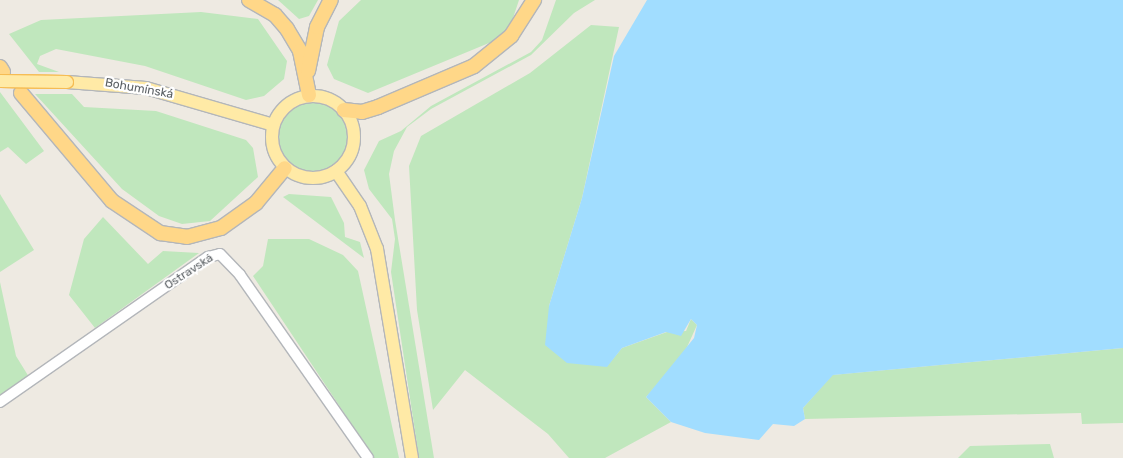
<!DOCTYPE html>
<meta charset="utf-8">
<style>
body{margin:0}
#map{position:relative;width:1123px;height:458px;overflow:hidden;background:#eeeae2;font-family:Rubik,sans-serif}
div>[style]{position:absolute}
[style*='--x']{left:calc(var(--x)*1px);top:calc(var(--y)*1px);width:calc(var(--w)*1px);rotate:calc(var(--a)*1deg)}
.green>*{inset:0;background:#c0e7bd}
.round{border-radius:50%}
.water>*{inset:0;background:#a1ddff}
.roads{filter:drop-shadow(1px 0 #b3b6ba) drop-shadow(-1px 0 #b3b6ba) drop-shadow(0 1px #b3b6ba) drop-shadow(0 -1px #b3b6ba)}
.minor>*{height:10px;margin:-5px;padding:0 5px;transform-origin:5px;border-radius:5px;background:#fff}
.major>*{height:12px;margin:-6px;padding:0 6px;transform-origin:6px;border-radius:6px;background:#ffeaa6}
.major>.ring{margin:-6px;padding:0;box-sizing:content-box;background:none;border:12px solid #ffeaa6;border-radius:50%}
.highway>*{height:14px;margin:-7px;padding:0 7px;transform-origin:7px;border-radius:7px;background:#ffd788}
.bridges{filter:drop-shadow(1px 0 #f6bc53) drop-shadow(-1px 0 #f6bc53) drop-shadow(0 1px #f6bc53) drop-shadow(0 -1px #f6bc53)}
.major-bridge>*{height:12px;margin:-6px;padding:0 6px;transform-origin:6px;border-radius:6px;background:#ffeaa6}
span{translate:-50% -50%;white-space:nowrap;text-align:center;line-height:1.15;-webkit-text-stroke:4.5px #fff;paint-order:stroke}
.street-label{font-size:12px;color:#5a5f63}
</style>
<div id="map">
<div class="green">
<div style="clip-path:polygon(278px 0,318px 0,309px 16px,299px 19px)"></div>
<div style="clip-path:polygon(361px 0,519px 0,508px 33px,493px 48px,489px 43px,368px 93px,334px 79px,327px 65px,339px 21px)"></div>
<div style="clip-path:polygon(556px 0,595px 0,574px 13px,531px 55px,431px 109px,407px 127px,394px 151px,389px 174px,395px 220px,434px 458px,419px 458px,391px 272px,395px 239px,392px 219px,369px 189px,364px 170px,379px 141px,401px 131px,431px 106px,531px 52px,542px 40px)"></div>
<div style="clip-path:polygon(201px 12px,258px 19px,287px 61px,284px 79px,264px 96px,246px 100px,145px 66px,56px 49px,40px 56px,37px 64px,59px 72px,39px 72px,9px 34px,41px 20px)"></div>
<div style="clip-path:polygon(591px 25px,619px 27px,582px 198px,549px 306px,607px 366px,622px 348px,667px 332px,686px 331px,691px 319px,697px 325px,683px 356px,646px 397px,671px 422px,605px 458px,569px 458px,548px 434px,465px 370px,433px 410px,417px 310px,409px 166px,421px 136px,530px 73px)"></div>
<div style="clip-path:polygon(0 92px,44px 151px,26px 164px,8px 147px,0 152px)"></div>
<div style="clip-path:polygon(35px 94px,72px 94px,84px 107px,156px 111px,246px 140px,253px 148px,258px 177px,210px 221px,182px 224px,159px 216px,122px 189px)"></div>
<div class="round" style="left:276px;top:101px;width:72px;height:72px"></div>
<div style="clip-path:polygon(0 194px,34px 250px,0 272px)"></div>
<div style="clip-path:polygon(289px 194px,331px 197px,344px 223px,345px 237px,360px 242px,364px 258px,283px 197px)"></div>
<div style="clip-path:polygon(103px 217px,148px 264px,163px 251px,199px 253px,95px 328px,69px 295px,84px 239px)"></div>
<div style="clip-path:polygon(268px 239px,309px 239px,343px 255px,358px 271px,399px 458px,374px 458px,253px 276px,263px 266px)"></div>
<div style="clip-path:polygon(0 282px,16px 356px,29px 377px,0 398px)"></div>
<div style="clip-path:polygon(1123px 348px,1123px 423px,1082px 424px,1081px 413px,805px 419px,803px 408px,832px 375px)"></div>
<div style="clip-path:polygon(1050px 444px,1054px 458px,958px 458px,970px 446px)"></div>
</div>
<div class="water">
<div style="clip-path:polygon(647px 0,1123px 0,1123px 348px,833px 375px,803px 408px,805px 419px,794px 426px,773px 424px,759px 440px,705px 433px,671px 422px,646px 397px,694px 338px,697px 325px,691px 319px,681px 336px,666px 332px,622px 348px,607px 367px,567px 363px,545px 345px,549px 306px,582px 198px,614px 56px)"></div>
</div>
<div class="roads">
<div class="minor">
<div style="--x:0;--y:402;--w:254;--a:-34.9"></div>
<div style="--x:208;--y:257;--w:12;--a:-14"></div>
<div style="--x:220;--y:254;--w:29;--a:46"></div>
<div style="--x:240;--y:275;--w:223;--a:55"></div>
</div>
<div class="major">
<div style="--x:67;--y:82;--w:79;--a:4.3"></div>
<div style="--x:146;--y:88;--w:132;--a:16.2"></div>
<div class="ring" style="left:272px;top:96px;width:70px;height:70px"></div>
<div style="--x:336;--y:171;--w:42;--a:55.6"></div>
<div style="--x:360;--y:206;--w:46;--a:68.4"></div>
<div style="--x:377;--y:249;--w:212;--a:80.5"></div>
</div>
<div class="highway">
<div style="--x:249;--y:0;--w:30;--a:30"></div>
<div style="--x:275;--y:15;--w:18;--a:49"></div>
<div style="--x:287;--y:29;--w:26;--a:59"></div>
<div style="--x:300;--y:51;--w:45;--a:78.4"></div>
<div style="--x:0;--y:67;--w:6;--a:59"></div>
<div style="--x:308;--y:71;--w:45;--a:-78.4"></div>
<div style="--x:317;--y:27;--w:30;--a:-63"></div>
<div style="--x:21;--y:93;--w:141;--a:49.9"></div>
<div style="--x:112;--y:201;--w:58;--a:33.7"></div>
<div style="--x:160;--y:233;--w:27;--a:8"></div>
<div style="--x:187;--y:237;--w:35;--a:-15"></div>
<div style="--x:221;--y:228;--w:43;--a:-35.5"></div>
<div style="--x:256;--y:203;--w:45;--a:-50.4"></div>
<div style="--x:344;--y:110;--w:18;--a:6"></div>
<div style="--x:362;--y:112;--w:17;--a:-17"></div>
<div style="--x:378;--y:107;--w:104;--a:-23.1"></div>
<div style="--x:474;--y:66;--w:48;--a:-39"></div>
<div style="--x:511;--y:36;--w:43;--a:-57.4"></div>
</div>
</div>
<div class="bridges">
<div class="major-bridge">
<div style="--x:0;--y:81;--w:67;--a:0.9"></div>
</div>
</div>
<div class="street-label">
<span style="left:139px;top:89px;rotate:10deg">Bohumínská</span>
<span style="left:189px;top:272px;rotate:-33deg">Ostravská</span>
</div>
</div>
